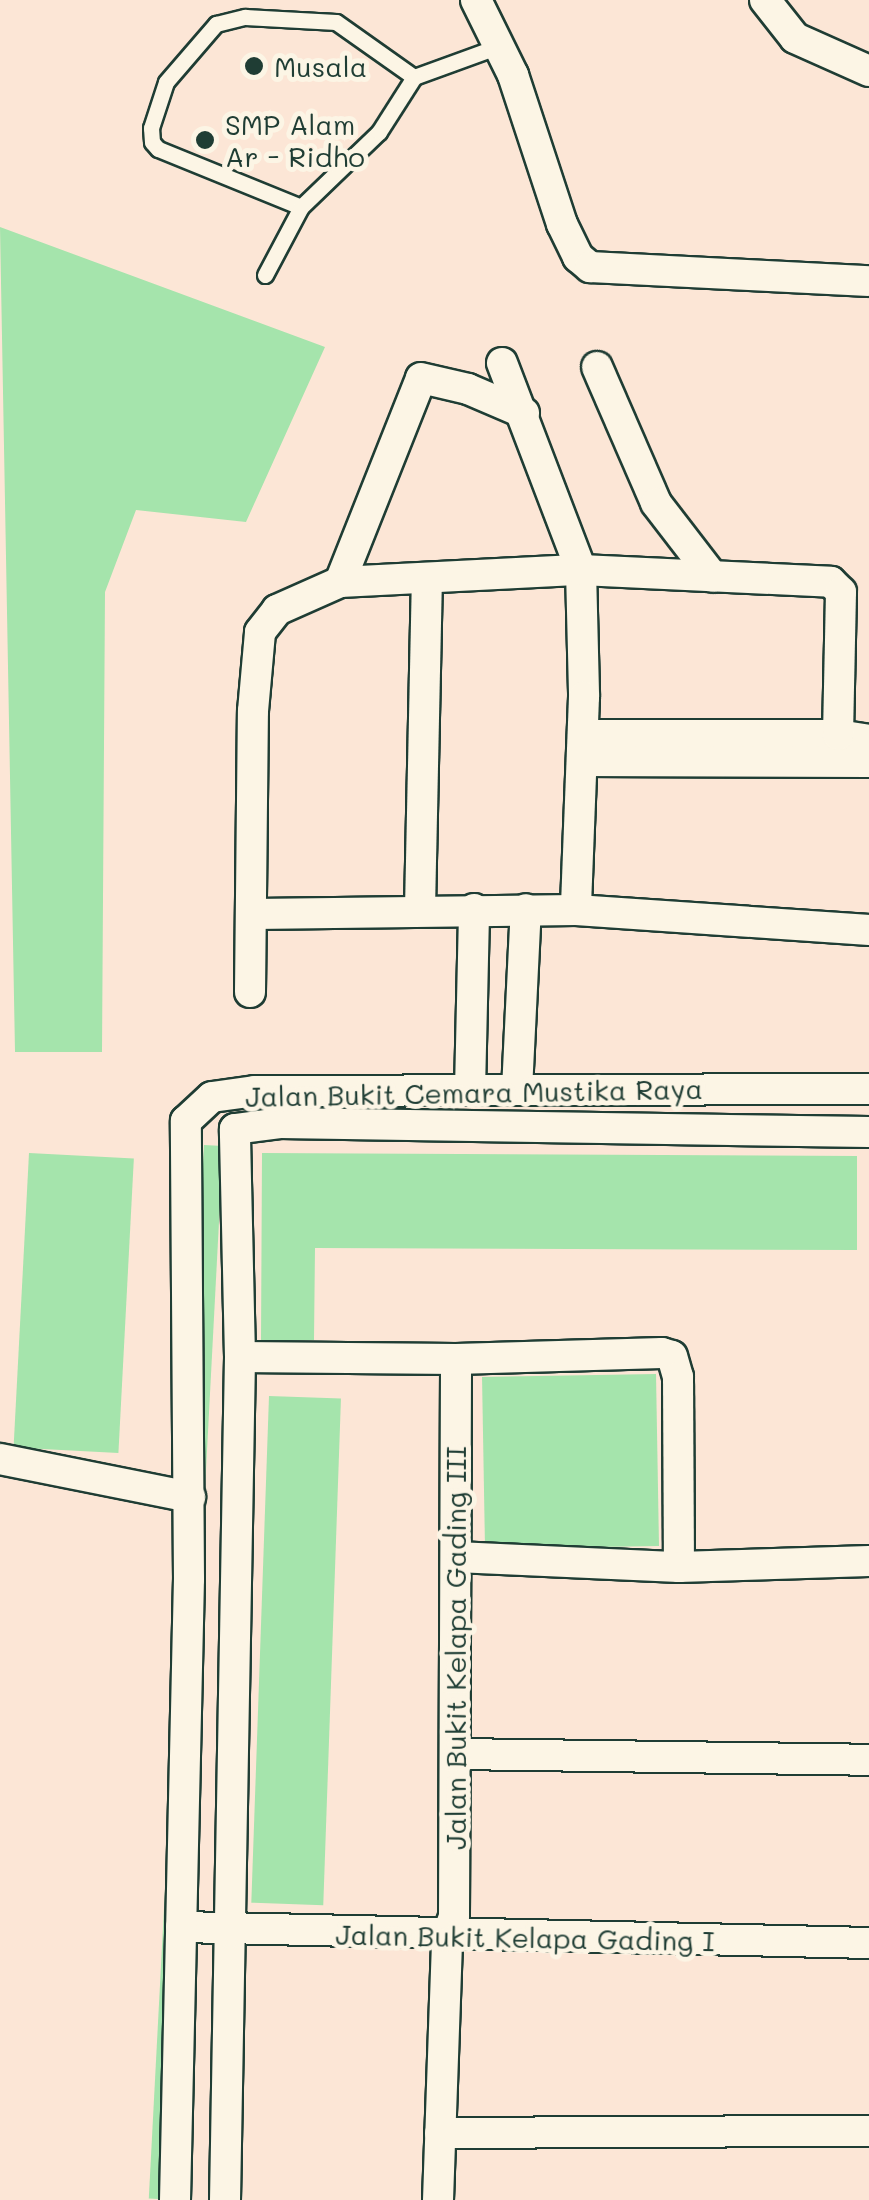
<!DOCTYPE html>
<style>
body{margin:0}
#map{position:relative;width:869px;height:2200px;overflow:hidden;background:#fce6d6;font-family:Mali,sans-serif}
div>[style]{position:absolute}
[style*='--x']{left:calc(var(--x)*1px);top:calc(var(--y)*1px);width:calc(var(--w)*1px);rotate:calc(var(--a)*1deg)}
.green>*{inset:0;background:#a5e4ac;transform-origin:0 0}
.roads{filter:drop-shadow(2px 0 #1f3d34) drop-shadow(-2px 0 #1f3d34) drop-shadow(0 2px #1f3d34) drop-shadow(0 -2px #1f3d34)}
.service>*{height:15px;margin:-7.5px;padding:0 7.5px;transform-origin:7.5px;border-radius:7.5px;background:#fcf5e5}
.minor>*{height:30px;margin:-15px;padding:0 15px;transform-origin:15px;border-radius:15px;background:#fcf5e5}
.dots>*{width:28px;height:28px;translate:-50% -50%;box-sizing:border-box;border:5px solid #fcf5e5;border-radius:50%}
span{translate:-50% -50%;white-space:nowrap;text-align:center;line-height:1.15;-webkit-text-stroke:10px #fcf5e5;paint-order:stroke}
.poi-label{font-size:28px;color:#1f3d34}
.left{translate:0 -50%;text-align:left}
.street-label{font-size:28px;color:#1f3d34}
</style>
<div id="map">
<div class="green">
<div style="clip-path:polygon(0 227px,325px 347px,246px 522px,136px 510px,105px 592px,102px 1052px,15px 1052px)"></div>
<div style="left:204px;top:1145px;width:19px;height:1055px;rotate:3deg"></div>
<div style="left:29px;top:1153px;width:105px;height:295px;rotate:3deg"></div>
<div style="clip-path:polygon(262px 1153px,857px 1156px,857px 1250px,315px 1248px,314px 1340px,261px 1340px)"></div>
<div style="left:656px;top:1374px;width:172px;height:174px;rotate:89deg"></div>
<div style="left:269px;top:1396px;width:72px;height:507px;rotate:2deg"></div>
</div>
<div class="roads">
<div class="service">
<div style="--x:301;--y:207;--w:154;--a:-157.9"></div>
<div style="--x:158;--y:149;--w:9;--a:-131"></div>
<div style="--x:152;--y:142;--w:14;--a:-94"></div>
<div style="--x:151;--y:128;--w:48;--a:-71.9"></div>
<div style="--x:166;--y:82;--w:77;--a:-49.2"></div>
<div style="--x:216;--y:24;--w:30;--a:-14"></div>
<div style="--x:245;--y:17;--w:91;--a:3.1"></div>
<div style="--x:336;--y:22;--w:95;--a:35.2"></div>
<div style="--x:414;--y:77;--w:90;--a:-20"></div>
<div style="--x:265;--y:275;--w:77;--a:-62.1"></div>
<div style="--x:301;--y:207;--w:108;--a:-43.9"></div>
<div style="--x:379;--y:132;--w:65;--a:-57.5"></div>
</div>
<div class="minor">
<div style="--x:476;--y:0;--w:84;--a:63.7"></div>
<div style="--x:513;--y:75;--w:157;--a:71.8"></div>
<div style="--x:562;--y:224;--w:37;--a:64"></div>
<div style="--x:578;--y:257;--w:16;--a:40"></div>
<div style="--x:590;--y:267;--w:279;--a:2.9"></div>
<div style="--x:765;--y:0;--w:48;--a:51.7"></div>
<div style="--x:795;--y:38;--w:81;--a:24"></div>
<div style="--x:502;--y:363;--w:222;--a:69.1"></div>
<div style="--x:581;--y:570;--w:127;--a:88.6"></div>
<div style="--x:584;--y:697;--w:213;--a:92.2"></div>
<div style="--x:597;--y:367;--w:148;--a:66.5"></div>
<div style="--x:656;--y:503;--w:93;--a:52.4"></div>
<div style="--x:340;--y:582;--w:219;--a:-68.3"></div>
<div style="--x:421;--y:378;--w:48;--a:13.2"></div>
<div style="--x:468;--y:389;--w:61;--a:23.2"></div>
<div style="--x:583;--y:735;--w:255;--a:0"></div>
<div style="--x:838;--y:735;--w:31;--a:9"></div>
<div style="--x:582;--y:761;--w:287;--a:0.2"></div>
<div style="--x:420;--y:909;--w:331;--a:-88.8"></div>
<div style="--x:254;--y:914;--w:322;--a:-0.7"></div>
<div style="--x:576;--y:910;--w:294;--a:3.9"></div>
<div style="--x:250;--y:992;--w:281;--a:-89.4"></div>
<div style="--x:253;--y:711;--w:79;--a:-84.9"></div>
<div style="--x:260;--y:632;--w:28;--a:-52"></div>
<div style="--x:277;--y:610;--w:69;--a:-24"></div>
<div style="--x:340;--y:582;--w:241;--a:-2.9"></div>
<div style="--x:581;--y:570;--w:250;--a:2.7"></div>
<div style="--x:831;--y:582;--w:14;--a:45"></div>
<div style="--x:841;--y:592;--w:143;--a:91.2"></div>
<div style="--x:470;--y:1090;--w:181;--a:-88.7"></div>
<div style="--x:517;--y:1090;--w:181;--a:-87.2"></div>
<div style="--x:235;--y:1129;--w:45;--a:-7.6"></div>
<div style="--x:280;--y:1123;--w:589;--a:0.88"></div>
<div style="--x:240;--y:1357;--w:216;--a:0.5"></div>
<div style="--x:456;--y:1359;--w:206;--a:-1.7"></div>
<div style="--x:662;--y:1353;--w:10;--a:17"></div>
<div style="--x:672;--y:1356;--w:22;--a:74"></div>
<div style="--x:678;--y:1377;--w:190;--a:89.7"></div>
<div style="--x:0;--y:1459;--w:194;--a:11.3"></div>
<div style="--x:456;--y:1557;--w:223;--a:2.6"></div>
<div style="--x:679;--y:1567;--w:190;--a:-1.8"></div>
<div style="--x:455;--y:1754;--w:414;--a:0.8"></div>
<div style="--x:181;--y:1927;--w:688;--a:1.33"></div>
<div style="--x:440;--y:2133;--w:429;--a:-0.3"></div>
<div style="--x:175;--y:2200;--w:621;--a:-88.71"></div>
<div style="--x:189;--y:1579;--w:458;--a:-90.4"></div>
<div style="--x:186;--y:1121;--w:35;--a:-43"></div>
<div style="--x:212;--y:1097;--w:43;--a:-7.9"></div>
<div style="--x:255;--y:1091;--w:614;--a:-0.19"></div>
<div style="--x:225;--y:2200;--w:843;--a:-88.98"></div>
<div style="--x:240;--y:1357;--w:228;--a:-91.3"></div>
<div style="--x:438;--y:2200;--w:264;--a:-88"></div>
<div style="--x:447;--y:1936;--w:20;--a:-70"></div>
<div style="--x:454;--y:1917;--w:558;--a:-89.79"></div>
</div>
</div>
<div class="dots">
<div style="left:254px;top:66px;background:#1f3d34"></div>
<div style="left:205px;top:140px;background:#1f3d34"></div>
</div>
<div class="poi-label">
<span class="left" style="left:274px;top:66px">Musala</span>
<span class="left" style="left:225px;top:140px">SMP Alam<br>Ar - Ridho</span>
</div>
<div class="street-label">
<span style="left:474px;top:1092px;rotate:-1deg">Jalan Bukit Cemara Mustika Raya</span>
<span style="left:455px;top:1648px;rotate:-90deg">Jalan Bukit Kelapa Gading III</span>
<span style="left:525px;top:1937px;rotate:1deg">Jalan Bukit Kelapa Gading I</span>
</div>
</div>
